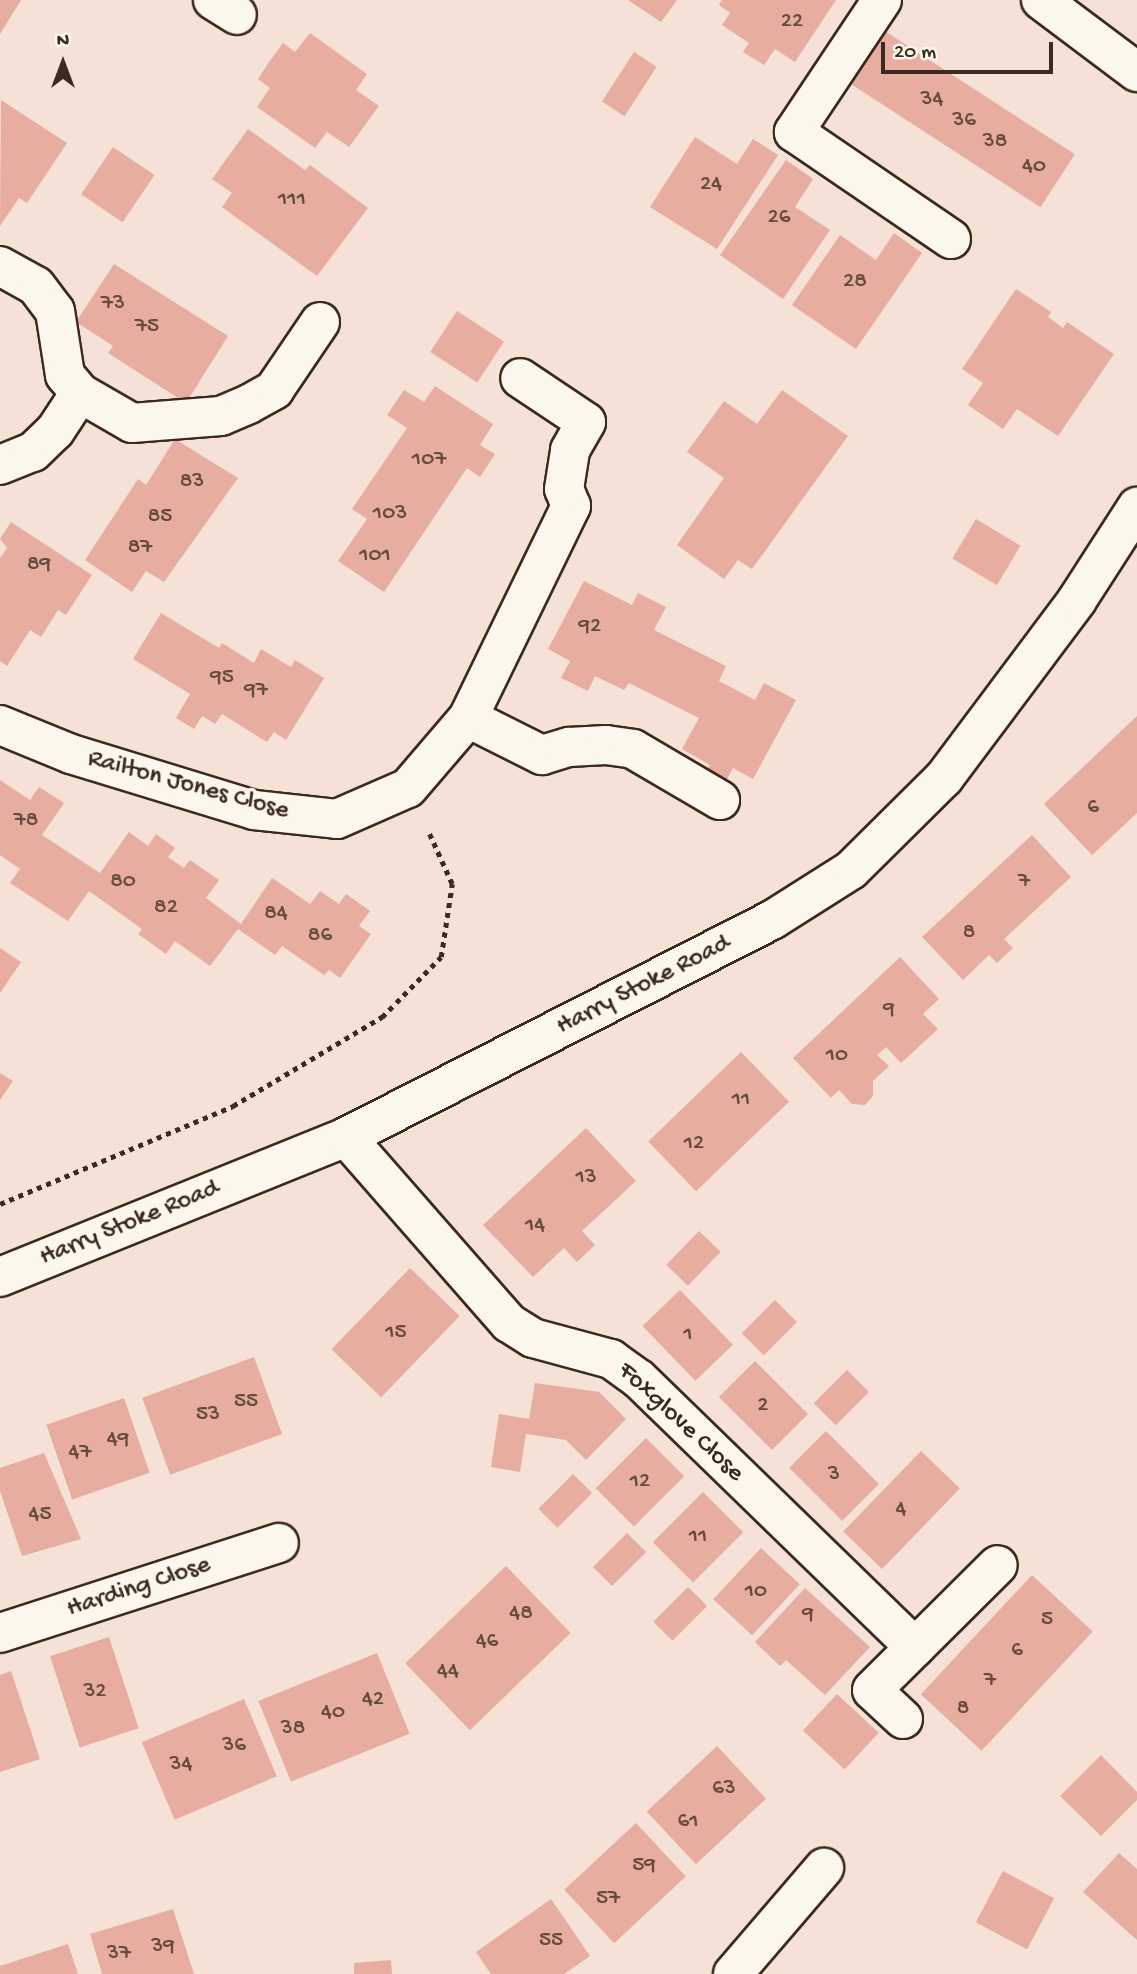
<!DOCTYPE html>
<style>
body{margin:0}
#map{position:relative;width:1137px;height:1974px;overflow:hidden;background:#f5e1d5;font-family:"Gochi Hand",sans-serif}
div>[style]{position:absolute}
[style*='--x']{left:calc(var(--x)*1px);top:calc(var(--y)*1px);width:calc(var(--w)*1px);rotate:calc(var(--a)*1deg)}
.building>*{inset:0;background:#e6ada0;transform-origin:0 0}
.path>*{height:4.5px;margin-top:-2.25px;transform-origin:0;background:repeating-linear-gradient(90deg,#3b2a1e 0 5px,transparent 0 10px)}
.roads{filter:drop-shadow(2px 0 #3b2a1e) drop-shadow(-2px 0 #3b2a1e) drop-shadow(0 2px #3b2a1e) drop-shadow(0 -2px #3b2a1e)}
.minor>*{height:38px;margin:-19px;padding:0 19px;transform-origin:19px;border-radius:19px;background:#fbf7ec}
span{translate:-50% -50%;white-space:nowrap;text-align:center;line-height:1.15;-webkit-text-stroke:7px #fbf7ec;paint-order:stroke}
.number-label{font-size:23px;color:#664b3e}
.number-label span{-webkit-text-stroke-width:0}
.street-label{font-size:26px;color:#3b2a1e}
.north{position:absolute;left:28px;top:28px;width:70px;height:70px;-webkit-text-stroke:5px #fbf7ec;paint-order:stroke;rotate:0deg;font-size:19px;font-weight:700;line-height:28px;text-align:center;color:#3b2a1e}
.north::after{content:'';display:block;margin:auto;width:24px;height:32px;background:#3b2a1e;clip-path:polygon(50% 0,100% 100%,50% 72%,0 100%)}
.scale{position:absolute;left:881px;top:42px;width:172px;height:32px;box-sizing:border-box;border:4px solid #3b2a1e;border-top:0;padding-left:9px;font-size:21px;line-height:24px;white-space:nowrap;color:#3b2a1e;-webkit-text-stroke:5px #fbf7ec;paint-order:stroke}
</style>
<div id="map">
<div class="building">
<div style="clip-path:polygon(0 0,21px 0,0 34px)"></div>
<div style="clip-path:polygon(628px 0,677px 0,661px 22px)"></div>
<div style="clip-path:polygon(722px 0,836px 0,795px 62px,775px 49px,764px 65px,743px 52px,749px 43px,722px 25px,730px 13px,719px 5px)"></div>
<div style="left:871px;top:22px;width:243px;height:63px;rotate:33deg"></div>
<div style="clip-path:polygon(310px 33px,367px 74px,356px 90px,379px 106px,349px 147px,327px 132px,315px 148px,257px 107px,270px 88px,258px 79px,269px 62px,283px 43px,295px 52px)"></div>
<div style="left:634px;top:52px;width:27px;height:59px;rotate:33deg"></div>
<div style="clip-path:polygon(1px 100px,67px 143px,27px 203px,19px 198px,0 226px)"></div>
<div style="clip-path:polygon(248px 129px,305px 170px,310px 165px,368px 208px,317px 276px,222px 207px,232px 193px,212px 179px)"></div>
<div style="clip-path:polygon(695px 137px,737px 164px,753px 139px,778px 155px,717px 249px,650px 207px)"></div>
<div style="left:113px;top:147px;width:50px;height:57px;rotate:34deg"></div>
<div style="clip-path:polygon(786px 160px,813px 179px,795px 207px,830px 230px,783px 299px,720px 255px)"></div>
<div style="clip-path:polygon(894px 233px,922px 253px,856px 349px,792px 305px,840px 235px,876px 260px)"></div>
<div style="clip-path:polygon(114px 264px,228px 336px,186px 403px,108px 353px,113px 346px,76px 322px)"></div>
<div style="clip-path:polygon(1016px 289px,1051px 312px,1048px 317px,1063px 328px,1067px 322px,1114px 354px,1058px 436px,1017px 409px,1003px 429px,968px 405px,983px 383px,962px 369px)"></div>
<div style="left:457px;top:311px;width:56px;height:49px;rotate:33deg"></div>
<div style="clip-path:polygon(435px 386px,493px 424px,480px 445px,495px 454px,480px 477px,467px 468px,384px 592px,338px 561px,367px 519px,352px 509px,407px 428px,387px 415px,404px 390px,424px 402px)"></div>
<div style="clip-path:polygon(782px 390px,848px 436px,752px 569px,738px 560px,724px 579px,677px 545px,724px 478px,687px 452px,724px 401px,757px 424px)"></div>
<div style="clip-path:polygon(175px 439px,238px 478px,164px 582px,146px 571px,132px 592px,85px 560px,138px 479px,146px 485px)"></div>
<div style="left:976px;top:519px;width:52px;height:46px;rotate:31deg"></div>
<div style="clip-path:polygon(11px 522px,92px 575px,66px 615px,58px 610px,41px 637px,30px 630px,7px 666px,0 661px,0 558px,7px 548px,0 539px)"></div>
<div style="clip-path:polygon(584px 581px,632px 605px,638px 593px,666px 607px,654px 630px,726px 666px,719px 681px,755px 700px,764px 683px,796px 700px,753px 779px,733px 768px,725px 783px,706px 772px,710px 765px,682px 749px,699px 718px,629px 683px,624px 690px,595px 676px,588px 691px,561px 678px,570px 661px,548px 649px)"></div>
<div style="clip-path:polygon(161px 613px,219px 648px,222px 643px,254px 663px,261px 649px,291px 667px,295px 660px,324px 678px,286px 740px,274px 732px,267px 742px,222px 714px,215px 724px,202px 716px,194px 729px,176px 718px,190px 694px,133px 659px)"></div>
<div style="clip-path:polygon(1137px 716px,1137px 813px,1092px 855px,1044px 804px)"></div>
<div style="clip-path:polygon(0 780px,30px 800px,39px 787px,64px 803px,42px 835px,100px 873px,129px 832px,148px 846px,156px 834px,175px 848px,168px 857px,184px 868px,190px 860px,219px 880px,206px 898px,241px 924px,272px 878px,310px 904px,320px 891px,339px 904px,346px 894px,370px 911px,359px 926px,371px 934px,340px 978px,329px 970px,324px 975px,282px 946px,275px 955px,238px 929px,210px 966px,175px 941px,166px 954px,138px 934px,142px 929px,89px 891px,68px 921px,10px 883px,20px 869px,0 855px)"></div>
<div style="clip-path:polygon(1032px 835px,1071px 877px,1004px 939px,1013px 948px,997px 963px,989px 955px,963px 980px,922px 937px)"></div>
<div style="clip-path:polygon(0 948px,21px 962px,0 993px)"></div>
<div style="clip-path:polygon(900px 957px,939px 999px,923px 1014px,938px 1029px,901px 1063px,886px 1047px,877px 1055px,889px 1066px,873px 1081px,873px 1096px,865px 1105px,852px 1104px,839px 1090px,831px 1098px,793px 1058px)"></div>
<div style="left:741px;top:1052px;width:69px;height:129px;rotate:46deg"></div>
<div style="clip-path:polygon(0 1073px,13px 1081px,0 1100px)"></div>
<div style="clip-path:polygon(586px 1128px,636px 1181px,582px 1231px,595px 1245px,577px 1262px,564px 1248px,533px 1277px,483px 1225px)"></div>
<div style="left:699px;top:1231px;width:30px;height:47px;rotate:44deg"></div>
<div style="left:410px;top:1268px;width:69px;height:113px;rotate:44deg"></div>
<div style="left:680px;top:1290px;width:76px;height:52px;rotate:46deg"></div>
<div style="left:775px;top:1300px;width:31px;height:47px;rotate:45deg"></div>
<div style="left:254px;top:1357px;width:82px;height:119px;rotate:70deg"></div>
<div style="left:755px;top:1361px;width:75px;height:51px;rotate:45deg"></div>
<div style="left:847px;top:1370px;width:31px;height:47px;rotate:45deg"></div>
<div style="clip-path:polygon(535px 1383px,599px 1392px,626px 1419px,586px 1460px,566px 1440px,526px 1434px,520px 1472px,491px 1467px,499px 1414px,529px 1419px)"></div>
<div style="left:124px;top:1398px;width:79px;height:82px;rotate:71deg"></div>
<div style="left:826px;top:1431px;width:75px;height:52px;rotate:45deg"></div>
<div style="left:646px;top:1438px;width:54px;height:71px;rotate:45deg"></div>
<div style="left:921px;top:1451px;width:54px;height:112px;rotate:44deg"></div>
<div style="clip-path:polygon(44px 1453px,81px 1539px,22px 1556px,0 1491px,0 1468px)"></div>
<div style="left:573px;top:1474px;width:27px;height:49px;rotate:45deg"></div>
<div style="left:703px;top:1492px;width:57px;height:71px;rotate:45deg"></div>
<div style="left:627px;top:1533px;width:27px;height:48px;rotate:45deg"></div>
<div style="left:761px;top:1548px;width:53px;height:70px;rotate:43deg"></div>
<div style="left:506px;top:1566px;width:93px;height:140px;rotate:46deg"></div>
<div style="left:1032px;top:1575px;width:83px;height:163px;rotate:43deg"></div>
<div style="left:688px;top:1587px;width:27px;height:49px;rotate:45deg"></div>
<div style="clip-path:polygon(805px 1588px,870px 1647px,825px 1695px,786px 1660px,780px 1666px,755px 1642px)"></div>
<div style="left:109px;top:1637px;width:96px;height:62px;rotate:72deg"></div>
<div style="left:377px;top:1653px;width:87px;height:128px;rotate:68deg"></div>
<div style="clip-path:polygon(11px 1671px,40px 1759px,0 1772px,0 1675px)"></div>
<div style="left:837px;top:1694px;width:57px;height:50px;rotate:43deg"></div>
<div style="left:244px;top:1699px;width:84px;height:111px;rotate:67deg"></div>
<div style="left:717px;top:1746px;width:72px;height:96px;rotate:47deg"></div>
<div style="clip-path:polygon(1101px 1755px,1137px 1792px,1137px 1800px,1101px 1836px,1060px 1796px)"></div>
<div style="left:636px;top:1823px;width:73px;height:98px;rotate:47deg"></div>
<div style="clip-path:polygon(1119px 1853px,1137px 1869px,1137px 1940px,1083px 1892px)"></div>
<div style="left:1003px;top:1871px;width:58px;height:58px;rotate:28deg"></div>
<div style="clip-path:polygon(551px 1899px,590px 1956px,564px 1974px,491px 1974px,476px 1952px)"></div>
<div style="clip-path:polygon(173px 1909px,194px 1974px,102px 1974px,90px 1934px)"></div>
<div style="clip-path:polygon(68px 1944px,78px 1974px,0 1974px,0 1966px)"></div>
<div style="clip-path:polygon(391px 1960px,392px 1974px,354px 1974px,354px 1963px)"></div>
</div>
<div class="path">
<div style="--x:0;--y:1204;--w:253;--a:-22.8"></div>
<div style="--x:233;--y:1106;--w:174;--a:-30.9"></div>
<div style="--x:382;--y:1017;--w:84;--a:-45.5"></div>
<div style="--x:441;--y:957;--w:74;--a:-81.4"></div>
<div style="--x:452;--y:884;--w:58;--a:-114.4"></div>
</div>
<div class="roads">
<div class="minor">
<div style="--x:213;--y:0;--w:28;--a:32"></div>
<div style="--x:882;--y:0;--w:159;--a:123.7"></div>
<div style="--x:794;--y:132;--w:190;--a:34.3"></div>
<div style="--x:1041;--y:0;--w:120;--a:36.9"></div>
<div style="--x:0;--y:266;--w:41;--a:29.1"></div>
<div style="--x:36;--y:286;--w:31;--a:53"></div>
<div style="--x:55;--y:311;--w:65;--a:81.1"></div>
<div style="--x:65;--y:375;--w:23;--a:50"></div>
<div style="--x:80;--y:393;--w:60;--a:30"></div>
<div style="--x:132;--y:423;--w:89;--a:-4.5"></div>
<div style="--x:221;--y:416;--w:30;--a:-23"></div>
<div style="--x:249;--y:404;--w:29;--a:-29"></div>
<div style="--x:274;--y:390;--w:82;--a:-55.9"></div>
<div style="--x:0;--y:465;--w:35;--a:-22"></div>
<div style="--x:33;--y:452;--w:30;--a:-44"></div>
<div style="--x:55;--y:431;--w:45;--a:-56.7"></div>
<div style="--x:468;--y:718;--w:83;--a:26.6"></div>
<div style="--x:542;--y:755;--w:28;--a:-17"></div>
<div style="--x:569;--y:747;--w:37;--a:-3"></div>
<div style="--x:606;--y:745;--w:27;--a:8"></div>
<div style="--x:633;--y:749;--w:101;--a:30.4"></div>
<div style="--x:0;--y:725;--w:77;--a:22.2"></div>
<div style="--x:71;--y:754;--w:191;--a:17"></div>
<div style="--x:254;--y:810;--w:83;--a:6.2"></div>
<div style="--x:337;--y:819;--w:77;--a:-23.6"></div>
<div style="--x:408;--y:788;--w:92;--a:-49.4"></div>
<div style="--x:468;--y:718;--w:236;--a:-64.1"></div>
<div style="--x:571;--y:506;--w:18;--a:-112"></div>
<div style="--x:564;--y:489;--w:39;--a:-81"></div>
<div style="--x:570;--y:450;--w:32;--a:-60"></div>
<div style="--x:586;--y:422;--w:79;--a:-146.3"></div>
<div style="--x:346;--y:1137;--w:247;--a:48.8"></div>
<div style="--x:509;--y:1323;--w:28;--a:32"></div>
<div style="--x:533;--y:1338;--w:81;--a:15.1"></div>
<div style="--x:611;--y:1359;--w:34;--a:36"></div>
<div style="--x:639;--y:1379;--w:385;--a:44.2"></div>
<div style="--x:0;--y:1277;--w:373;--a:-22"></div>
<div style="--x:346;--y:1137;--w:478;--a:-27"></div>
<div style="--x:772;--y:920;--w:93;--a:-32.3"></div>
<div style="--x:851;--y:870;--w:131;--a:-44.7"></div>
<div style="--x:944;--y:778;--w:222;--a:-53.2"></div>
<div style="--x:1077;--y:600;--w:111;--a:-57.2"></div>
<div style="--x:0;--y:1633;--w:293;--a:-17.9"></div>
<div style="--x:903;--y:1719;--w:42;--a:-136.9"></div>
<div style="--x:872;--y:1690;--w:177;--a:-44.8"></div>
<div style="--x:733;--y:1974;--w:140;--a:-49.4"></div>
</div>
</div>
<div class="number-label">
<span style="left:792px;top:22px">22</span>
<span style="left:932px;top:100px">34</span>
<span style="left:964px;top:121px">36</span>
<span style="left:995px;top:142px">38</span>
<span style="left:1034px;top:167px">40</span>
<span style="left:711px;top:185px">24</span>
<span style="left:292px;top:200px">111</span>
<span style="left:779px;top:218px">26</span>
<span style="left:855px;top:282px">28</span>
<span style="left:113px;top:304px">73</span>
<span style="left:147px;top:327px">75</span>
<span style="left:429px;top:460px">107</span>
<span style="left:192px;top:482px">83</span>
<span style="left:390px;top:514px">103</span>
<span style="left:160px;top:517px">85</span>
<span style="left:140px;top:548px">87</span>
<span style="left:375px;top:556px">101</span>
<span style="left:39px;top:565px">89</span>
<span style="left:590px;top:627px">92</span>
<span style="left:222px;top:678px">95</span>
<span style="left:256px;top:691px">97</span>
<span style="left:1093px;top:808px">6</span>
<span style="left:26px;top:821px">78</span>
<span style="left:123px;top:882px">80</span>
<span style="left:1024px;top:882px">7</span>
<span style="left:166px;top:908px">82</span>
<span style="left:276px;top:914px">84</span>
<span style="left:969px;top:933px">8</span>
<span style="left:320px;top:936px">86</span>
<span style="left:889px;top:1010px">9</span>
<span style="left:837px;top:1056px">10</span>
<span style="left:741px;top:1100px">11</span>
<span style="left:694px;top:1144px">12</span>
<span style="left:586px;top:1178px">13</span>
<span style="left:535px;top:1226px">14</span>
<span style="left:396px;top:1333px">15</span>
<span style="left:688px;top:1335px">1</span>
<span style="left:246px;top:1402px">55</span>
<span style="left:763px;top:1406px">2</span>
<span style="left:208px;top:1415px">53</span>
<span style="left:118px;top:1440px">49</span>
<span style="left:80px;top:1453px">47</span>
<span style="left:834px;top:1475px">3</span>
<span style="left:640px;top:1482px">12</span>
<span style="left:901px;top:1510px">4</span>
<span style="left:40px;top:1515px">45</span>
<span style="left:698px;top:1537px">11</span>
<span style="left:756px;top:1592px">10</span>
<span style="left:521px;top:1614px">48</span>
<span style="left:808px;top:1615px">9</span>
<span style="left:1047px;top:1620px">5</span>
<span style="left:487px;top:1642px">46</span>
<span style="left:1017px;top:1651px">6</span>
<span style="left:448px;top:1672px">44</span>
<span style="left:990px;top:1681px">7</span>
<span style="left:95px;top:1692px">32</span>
<span style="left:373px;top:1700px">42</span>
<span style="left:963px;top:1709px">8</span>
<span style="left:333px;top:1713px">40</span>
<span style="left:293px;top:1729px">38</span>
<span style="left:234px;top:1746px">36</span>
<span style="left:181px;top:1765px">34</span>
<span style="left:724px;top:1789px">63</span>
<span style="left:688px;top:1822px">61</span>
<span style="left:644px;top:1866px">59</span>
<span style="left:608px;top:1899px">57</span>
<span style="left:551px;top:1941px">55</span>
<span style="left:163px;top:1947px">39</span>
<span style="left:119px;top:1954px">37</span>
</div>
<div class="street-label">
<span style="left:188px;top:786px;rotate:15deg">Railton Jones Close</span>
<span style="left:644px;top:986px;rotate:-27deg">Harry Stoke Road</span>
<span style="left:130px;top:1224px;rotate:-22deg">Harry Stoke Road</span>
<span style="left:680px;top:1423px;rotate:43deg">Foxglove Close</span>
<span style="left:139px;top:1588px;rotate:-18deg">Harding Close</span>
</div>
<div class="north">N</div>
<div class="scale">20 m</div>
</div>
